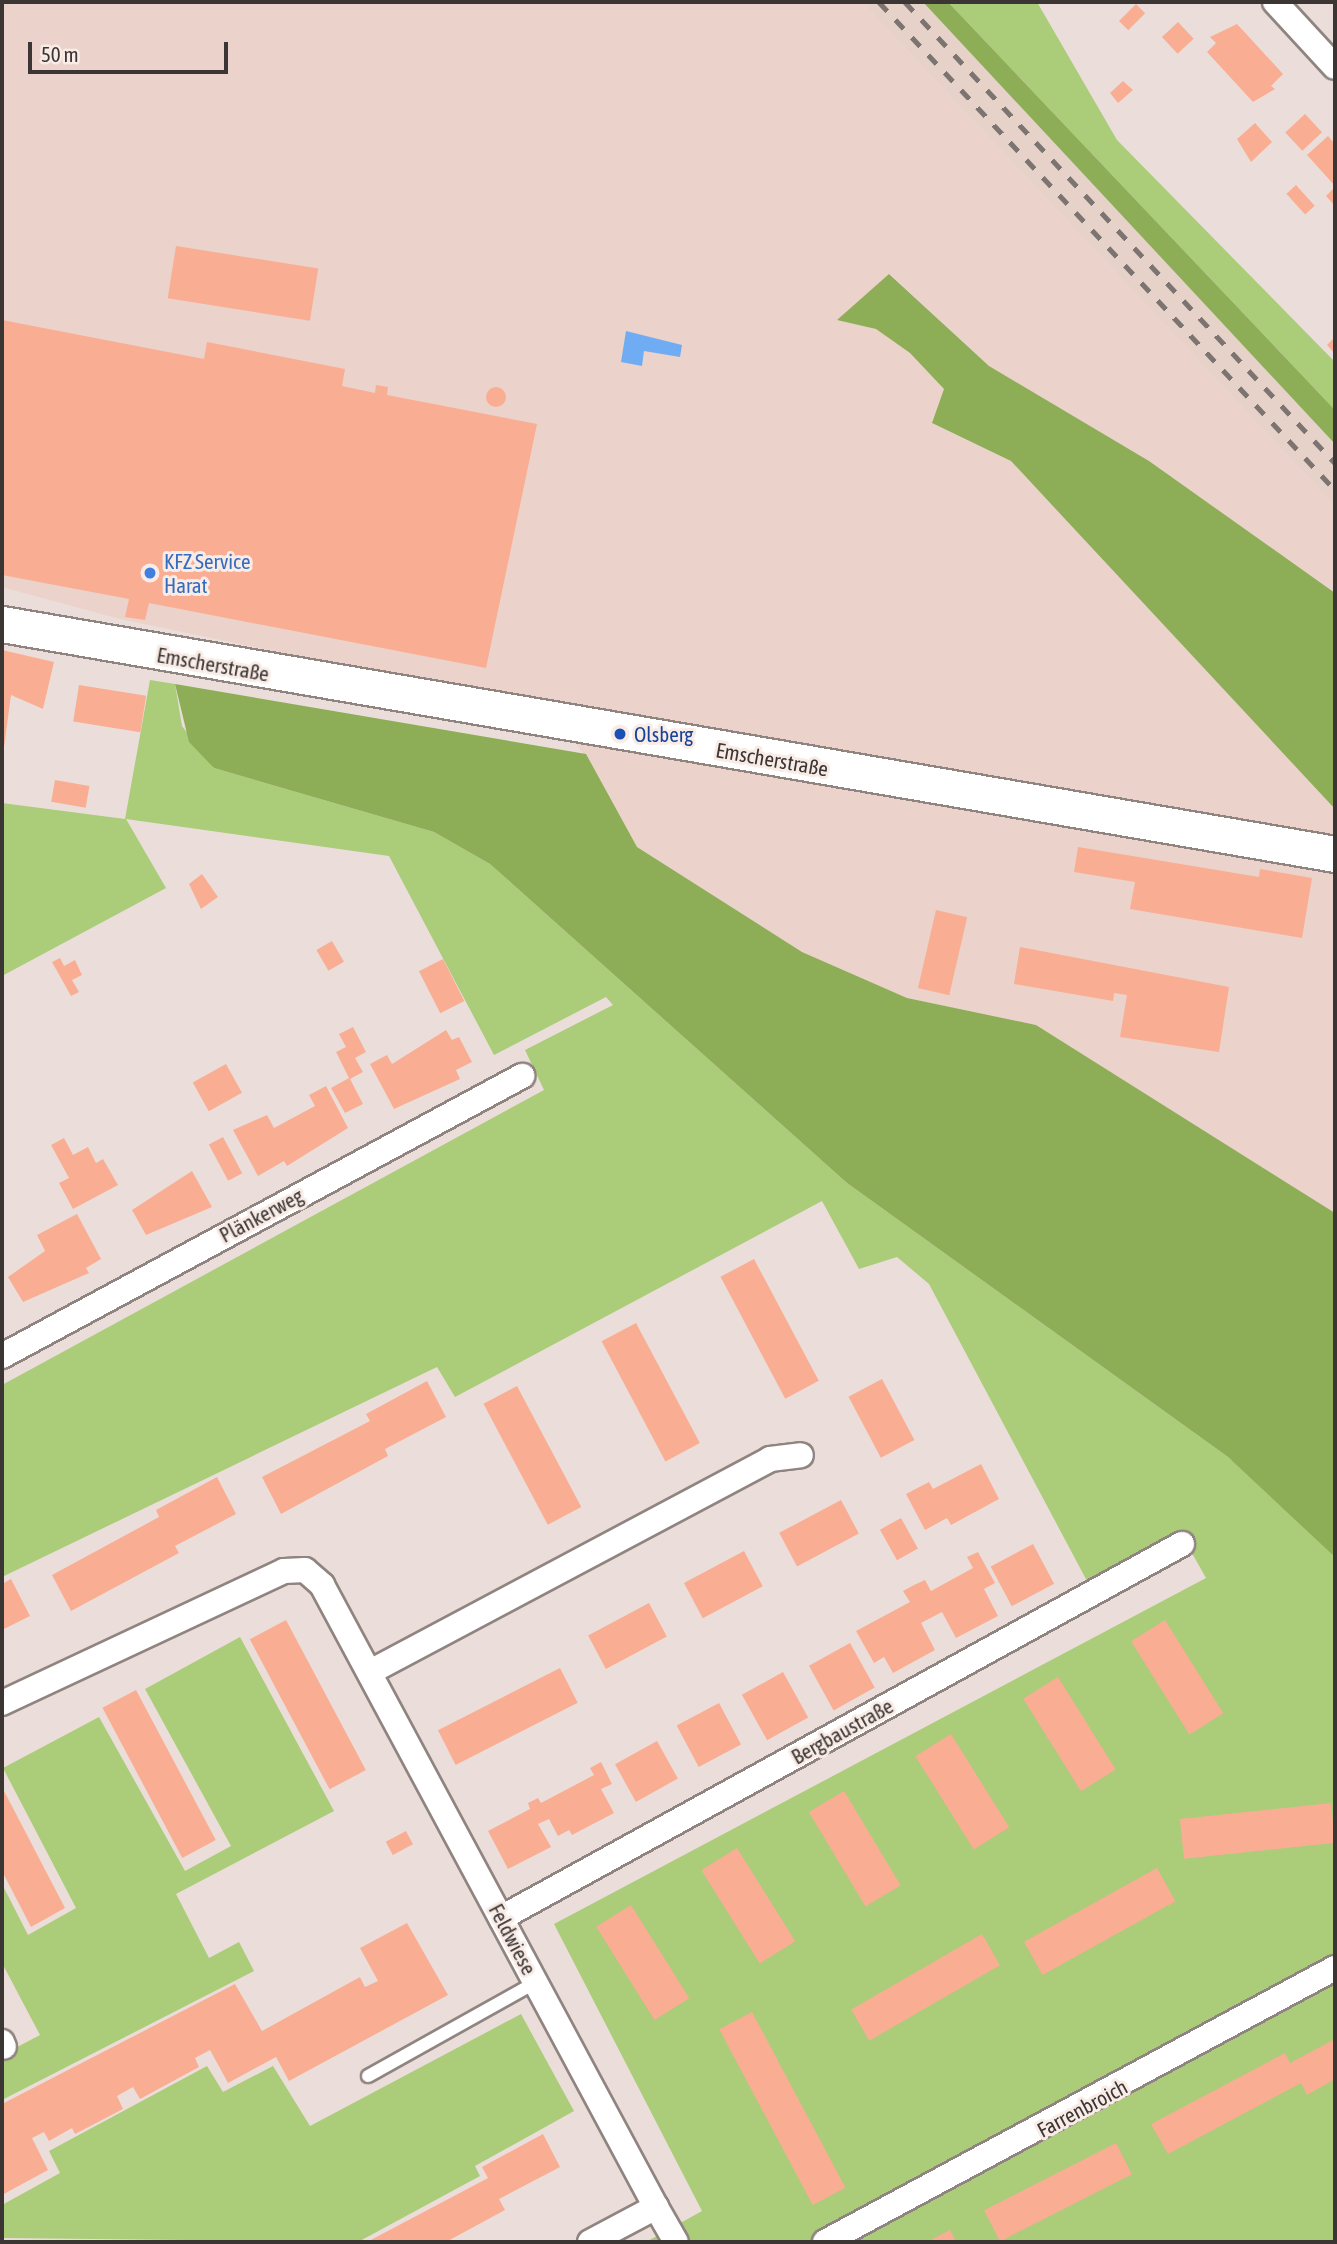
<!DOCTYPE html>
<meta charset="utf-8">
<style>
body{margin:0}
#map{position:relative;width:1337px;height:2244px;overflow:hidden;background:#ebdeda;font-family:"Asap Condensed",sans-serif}
div>[style]{position:absolute}
[style*='--x']{left:calc(var(--x)*1px);top:calc(var(--y)*1px);width:calc(var(--w)*1px);rotate:calc(var(--a)*1deg)}
.built>*{inset:0;background:#e7d2ca}
.industrial>*{inset:0;background:#ebd2ca}
.green>*{inset:0;background:#abcc78}
.forest>*{inset:0;background:#8dae57}
.water>*{inset:0;background:#70acf3}
.building>*{inset:0;background:#f9ae93;transform-origin:0 0}
.round{border-radius:50%}
.roads{filter:drop-shadow(2px 0 #908480) drop-shadow(-2px 0 #908480) drop-shadow(0 2px #908480) drop-shadow(0 -2px #908480)}
.lane>*{height:12px;margin:-6px;padding:0 6px;transform-origin:6px;border-radius:6px;background:#fff}
.street>*{height:24px;margin:-12px;padding:0 12px;transform-origin:12px;border-radius:12px;background:#fff}
.secondary>*{height:35px;margin:-17.5px;padding:0 17.5px;transform-origin:17.5px;border-radius:17.5px;background:#fff}
.rail>*{height:5px;margin-top:-2.5px;transform-origin:0;background:repeating-linear-gradient(90deg,#7c7471 0 12px,transparent 0 24px)}
.dots>*{width:19px;height:19px;translate:-50% -50%;box-sizing:border-box;border:4px solid #f9ece7;border-radius:50%}
span{translate:-50% -50%;white-space:nowrap;text-align:center;line-height:1.15;-webkit-text-stroke:6px #f9ece7;paint-order:stroke}
.shop-label{font-size:21px;color:#366cbe}
.left{translate:0 -50%;text-align:left}
.street-label{font-size:21px;color:#3b3634}
.transit-label{font-size:21px;color:#164399}
.frame{position:absolute;inset:0;border:4px solid #3b3634;pointer-events:none}
.scale{position:absolute;left:28px;top:42px;width:200px;height:32px;box-sizing:border-box;border:4px solid #3b3634;border-top:0;padding-left:9px;font-size:21px;line-height:24px;white-space:nowrap;color:#3b3634;-webkit-text-stroke:5px #f9ece7;paint-order:stroke}
</style>
<div id="map">
<div class="built">
<div style="clip-path:polygon(862px 2px,923px 2px,1335px 444px,1335px 506px)"></div>
</div>
<div class="industrial">
<div style="clip-path:polygon(2px 2px,862px 2px,1335px 506px,1335px 593px,1149px 461px,989px 366px,890px 274px,838px 320px,876px 329px,910px 353px,944px 389px,933px 424px,1011px 461px,1335px 809px,1335px 1213px,1036px 1025px,907px 998px,802px 952px,637px 847px,557px 710px,120px 619px,2px 587px)"></div>
</div>
<div class="green">
<div style="clip-path:polygon(948px 2px,1037px 2px,1117px 140px,1335px 362px,1335px 410px)"></div>
<div style="clip-path:polygon(150px 680px,175px 684px,182px 726px,214px 768px,434px 832px,490px 864px,847px 1183px,1228px 1457px,1322px 1539px,1335px 1557px,1335px 2242px,646px 2242px,702px 2211px,554px 1924px,1206px 1578px,1179px 1530px,1087px 1581px,929px 1284px,897px 1257px,859px 1269px,822px 1201px,455px 1397px,437px 1367px,2px 1577px,2px 1385px,544px 1090px,525px 1050px,613px 1005px,606px 997px,494px 1055px,389px 856px,126px 819px,166px 888px,2px 976px,2px 803px,125px 819px)"></div>
<div style="clip-path:polygon(240px 1637px,334px 1811px,176px 1894px,209px 1958px,239px 1942px,254px 1971px,2px 2100px,2px 2055px,40px 2035px,2px 1963px,2px 1884px,28px 1935px,76px 1908px,3px 1768px,99px 1717px,185px 1871px,231px 1846px,145px 1689px)"></div>
<div style="clip-path:polygon(521px 2014px,574px 2111px,475px 2166px,480px 2176px,358px 2242px,2px 2238px,2px 2205px,60px 2173px,49px 2151px,207px 2066px,223px 2092px,273px 2066px,310px 2126px)"></div>
</div>
<div class="forest">
<div style="clip-path:polygon(923px 2px,948px 2px,1335px 410px,1335px 444px)"></div>
<div style="clip-path:polygon(889px 274px,989px 366px,1149px 461px,1335px 593px,1335px 809px,1011px 461px,932px 423px,944px 389px,910px 353px,876px 329px,837px 320px)"></div>
<div style="clip-path:polygon(175px 684px,586px 754px,637px 847px,802px 952px,907px 998px,1036px 1025px,1335px 1213px,1335px 1557px,1228px 1457px,847px 1183px,490px 864px,434px 832px,214px 768px,189px 742px)"></div>
</div>
<div class="water">
<div style="clip-path:polygon(626px 331px,682px 345px,680px 357px,644px 351px,642px 366px,621px 362px)"></div>
</div>
<div class="building">
<div style="left:1136px;top:4px;width:13px;height:24px;rotate:45deg"></div>
<div style="left:1178px;top:22px;width:23px;height:22px;rotate:47deg"></div>
<div style="clip-path:polygon(1237px 24px,1283px 74px,1271px 86px,1275px 89px,1253px 102px,1207px 52px,1216px 43px,1210px 37px)"></div>
<div style="clip-path:polygon(1123px 81px,1133px 90px,1118px 103px,1110px 93px)"></div>
<div style="left:1305px;top:114px;width:25px;height:27px;rotate:47deg"></div>
<div style="clip-path:polygon(1255px 123px,1272px 142px,1251px 162px,1237px 139px)"></div>
<div style="clip-path:polygon(1328px 136px,1335px 144px,1335px 186px,1307px 155px)"></div>
<div style="left:1296px;top:185px;width:28px;height:13px;rotate:48deg"></div>
<div style="clip-path:polygon(1335px 187px,1335px 206px,1326px 196px)"></div>
<div style="left:176px;top:246px;width:144px;height:53px;rotate:9deg"></div>
<div style="clip-path:polygon(2px 320px,204px 359px,207px 342px,345px 369px,342px 386px,375px 393px,376px 385px,388px 387px,387px 395px,537px 424px,486px 668px,149px 603px,145px 620px,125px 617px,129px 599px,2px 575px)"></div>
<div style="clip-path:polygon(1335px 337px,1335px 354px,1327px 345px)"></div>
<div class="round" style="left:486px;top:387px;width:20px;height:20px"></div>
<div style="clip-path:polygon(2px 650px,54px 662px,43px 709px,11px 695px,3px 755px)"></div>
<div style="left:79px;top:685px;width:68px;height:37px;rotate:9deg"></div>
<div style="left:55px;top:780px;width:35px;height:22px;rotate:10deg"></div>
<div style="clip-path:polygon(1078px 847px,1259px 877px,1260px 869px,1312px 878px,1302px 938px,1130px 909px,1135px 882px,1074px 872px)"></div>
<div style="clip-path:polygon(202px 874px,218px 897px,201px 909px,189px 884px)"></div>
<div style="left:936px;top:910px;width:32px;height:80px;rotate:13deg"></div>
<div style="left:332px;top:941px;width:24px;height:18px;rotate:60deg"></div>
<div style="clip-path:polygon(1020px 947px,1229px 987px,1219px 1052px,1120px 1037px,1127px 995px,1114px 993px,1113px 1001px,1014px 984px)"></div>
<div style="clip-path:polygon(60px 958px,64px 966px,75px 960px,82px 975px,72px 980px,79px 992px,71px 996px,52px 962px)"></div>
<div style="left:443px;top:959px;width:47px;height:27px;rotate:63deg"></div>
<div style="clip-path:polygon(353px 1027px,366px 1052px,355px 1058px,363px 1072px,350px 1079px,363px 1104px,345px 1113px,331px 1088px,349px 1078px,336px 1052px,346px 1047px,339px 1034px)"></div>
<div style="clip-path:polygon(446px 1030px,452px 1040px,459px 1037px,472px 1062px,456px 1070px,460px 1079px,394px 1109px,370px 1064px,387px 1055px,392px 1064px)"></div>
<div style="left:226px;top:1064px;width:33px;height:38px;rotate:61deg"></div>
<div style="clip-path:polygon(326px 1086px,348px 1128px,287px 1166px,284px 1161px,258px 1176px,233px 1130px,267px 1115px,274px 1128px,315px 1106px,309px 1095px)"></div>
<div style="left:223px;top:1137px;width:41px;height:16px;rotate:62deg"></div>
<div style="clip-path:polygon(64px 1138px,73px 1155px,88px 1147px,96px 1163px,103px 1159px,118px 1185px,73px 1209px,59px 1183px,69px 1178px,51px 1145px)"></div>
<div style="clip-path:polygon(192px 1171px,212px 1207px,146px 1235px,132px 1210px)"></div>
<div style="clip-path:polygon(77px 1214px,101px 1259px,86px 1268px,89px 1273px,23px 1302px,8px 1277px,45px 1251px,37px 1235px)"></div>
<div style="left:754px;top:1259px;width:138px;height:38px;rotate:62deg"></div>
<div style="left:636px;top:1323px;width:136px;height:39px;rotate:62deg"></div>
<div style="left:882px;top:1379px;width:69px;height:38px;rotate:62deg"></div>
<div style="clip-path:polygon(427px 1381px,446px 1417px,385px 1449px,388px 1456px,281px 1514px,262px 1477px,370px 1421px,366px 1414px)"></div>
<div style="left:517px;top:1386px;width:137px;height:38px;rotate:62deg"></div>
<div style="clip-path:polygon(981px 1464px,999px 1499px,951px 1525px,947px 1518px,925px 1530px,906px 1494px,929px 1482px,933px 1489px)"></div>
<div style="clip-path:polygon(217px 1477px,236px 1514px,175px 1546px,179px 1553px,71px 1611px,52px 1575px,159px 1517px,156px 1510px)"></div>
<div style="left:841px;top:1500px;width:38px;height:70px;rotate:62deg"></div>
<div style="left:901px;top:1518px;width:35px;height:24px;rotate:61deg"></div>
<div style="left:1033px;top:1544px;width:45px;height:48px;rotate:62deg"></div>
<div style="left:744px;top:1551px;width:40px;height:68px;rotate:62deg"></div>
<div style="clip-path:polygon(978px 1552px,995px 1583px,984px 1589px,998px 1616px,956px 1638px,942px 1612px,921px 1623px,935px 1650px,893px 1673px,884px 1657px,874px 1663px,856px 1631px,910px 1602px,903px 1591px,914px 1585px,925px 1580px,931px 1591px,973px 1568px,967px 1557px)"></div>
<div style="clip-path:polygon(11px 1579px,30px 1616px,2px 1630px,2px 1584px)"></div>
<div style="left:649px;top:1603px;width:38px;height:69px;rotate:62deg"></div>
<div style="left:286px;top:1620px;width:170px;height:41px;rotate:62deg"></div>
<div style="left:1165px;top:1620px;width:110px;height:40px;rotate:58deg"></div>
<div style="left:850px;top:1643px;width:51px;height:47px;rotate:61deg"></div>
<div style="left:560px;top:1668px;width:39px;height:137px;rotate:63deg"></div>
<div style="left:783px;top:1672px;width:52px;height:47px;rotate:61deg"></div>
<div style="left:1058px;top:1677px;width:109px;height:41px;rotate:58deg"></div>
<div style="left:136px;top:1690px;width:170px;height:38px;rotate:62deg"></div>
<div style="left:719px;top:1703px;width:47px;height:48px;rotate:62deg"></div>
<div style="left:951px;top:1734px;width:110px;height:42px;rotate:58deg"></div>
<div style="left:657px;top:1741px;width:43px;height:48px;rotate:61deg"></div>
<div style="clip-path:polygon(601px 1762px,612px 1784px,601px 1789px,614px 1813px,572px 1835px,569px 1830px,558px 1836px,549px 1819px,538px 1824px,551px 1847px,508px 1869px,488px 1831px,530px 1809px,528px 1803px,538px 1798px,541px 1803px,594px 1775px,590px 1768px)"></div>
<div style="clip-path:polygon(2px 1787px,65px 1908px,31px 1927px,2px 1871px)"></div>
<div style="left:844px;top:1791px;width:110px;height:41px;rotate:59deg"></div>
<div style="left:1331px;top:1803px;width:40px;height:152px;rotate:84deg"></div>
<div style="left:406px;top:1831px;width:15px;height:23px;rotate:62deg"></div>
<div style="left:737px;top:1848px;width:110px;height:42px;rotate:58deg"></div>
<div style="left:1157px;top:1868px;width:38px;height:152px;rotate:61deg"></div>
<div style="left:631px;top:1905px;width:110px;height:41px;rotate:58deg"></div>
<div style="clip-path:polygon(407px 1923px,448px 1995px,289px 2081px,276px 2057px,228px 2083px,210px 2050px,195px 2058px,199px 2067px,140px 2099px,133px 2087px,117px 2096px,123px 2109px,75px 2134px,72px 2128px,49px 2141px,44px 2132px,32px 2138px,48px 2170px,2px 2195px,2px 2104px,235px 1984px,262px 2031px,360px 1977px,365px 1987px,378px 1981px,360px 1948px)"></div>
<div style="left:982px;top:1934px;width:36px;height:151px;rotate:60deg"></div>
<div style="left:752px;top:2012px;width:199px;height:37px;rotate:62deg"></div>
<div style="clip-path:polygon(1335px 2039px,1335px 2079px,1307px 2095px,1301px 2083px,1168px 2154px,1151px 2124px,1285px 2053px,1290px 2063px)"></div>
<div style="clip-path:polygon(543px 2134px,560px 2167px,499px 2199px,505px 2210px,446px 2242px,367px 2242px,488px 2178px,482px 2167px)"></div>
<div style="left:1116px;top:2143px;width:35px;height:148px;rotate:63deg"></div>
<div style="clip-path:polygon(950px 2230px,956px 2242px,927px 2242px)"></div>
</div>
<div class="roads">
<div class="lane">
<div style="--x:368;--y:2076;--w:193;--a:-29.2"></div>
</div>
<div class="street">
<div style="--x:1275;--y:2;--w:88;--a:47.3"></div>
<div style="--x:2;--y:1356;--w:591;--a:-28.3"></div>
<div style="--x:370;--y:1672;--w:453;--a:-28"></div>
<div style="--x:770;--y:1459;--w:31;--a:-7"></div>
<div style="--x:2;--y:1703;--w:311;--a:-25.1"></div>
<div style="--x:284;--y:1571;--w:21;--a:-3"></div>
<div style="--x:305;--y:1570;--w:23;--a:41"></div>
<div style="--x:322;--y:1585;--w:706;--a:61.77"></div>
<div style="--x:501;--y:1918;--w:777;--a:-28.78"></div>
<div style="--x:2;--y:2042;--w:5;--a:68"></div>
<div style="--x:590;--y:2242;--w:75;--a:-27.9"></div>
<div style="--x:656;--y:2207;--w:40;--a:60.3"></div>
<div style="--x:825;--y:2242;--w:579;--a:-28.25"></div>
</div>
<div class="secondary">
<div style="--x:2;--y:624;--w:1353;--a:9.79"></div>
</div>
</div>
<div class="rail">
<div style="--x:879;--y:2;--w:668;--a:46.94"></div>
<div style="--x:905;--y:2;--w:630;--a:46.99"></div>
</div>
<div class="dots">
<div style="left:150px;top:573px;background:#3f7fe0"></div>
<div style="left:620px;top:734px;background:#1a4fb4"></div>
</div>
<div class="shop-label">
<span class="left" style="left:164px;top:573px">KFZ Service<br>Harat</span>
</div>
<div class="street-label">
<span style="left:213px;top:664px;rotate:10deg">Emscherstraße</span>
<span style="left:772px;top:759px;rotate:10deg">Emscherstraße</span>
<span style="left:261px;top:1215px;rotate:-28deg">Plänkerweg</span>
<span style="left:842px;top:1731px;rotate:-29deg">Bergbaustraße</span>
<span style="left:513px;top:1939px;rotate:62deg">Feldwiese</span>
<span style="left:1082px;top:2108px;rotate:-28deg">Farrenbroich</span>
</div>
<div class="transit-label">
<span class="left" style="left:634px;top:734px">Olsberg</span>
</div>
<div class="frame"></div>
<div class="scale">50 m</div>
</div>
